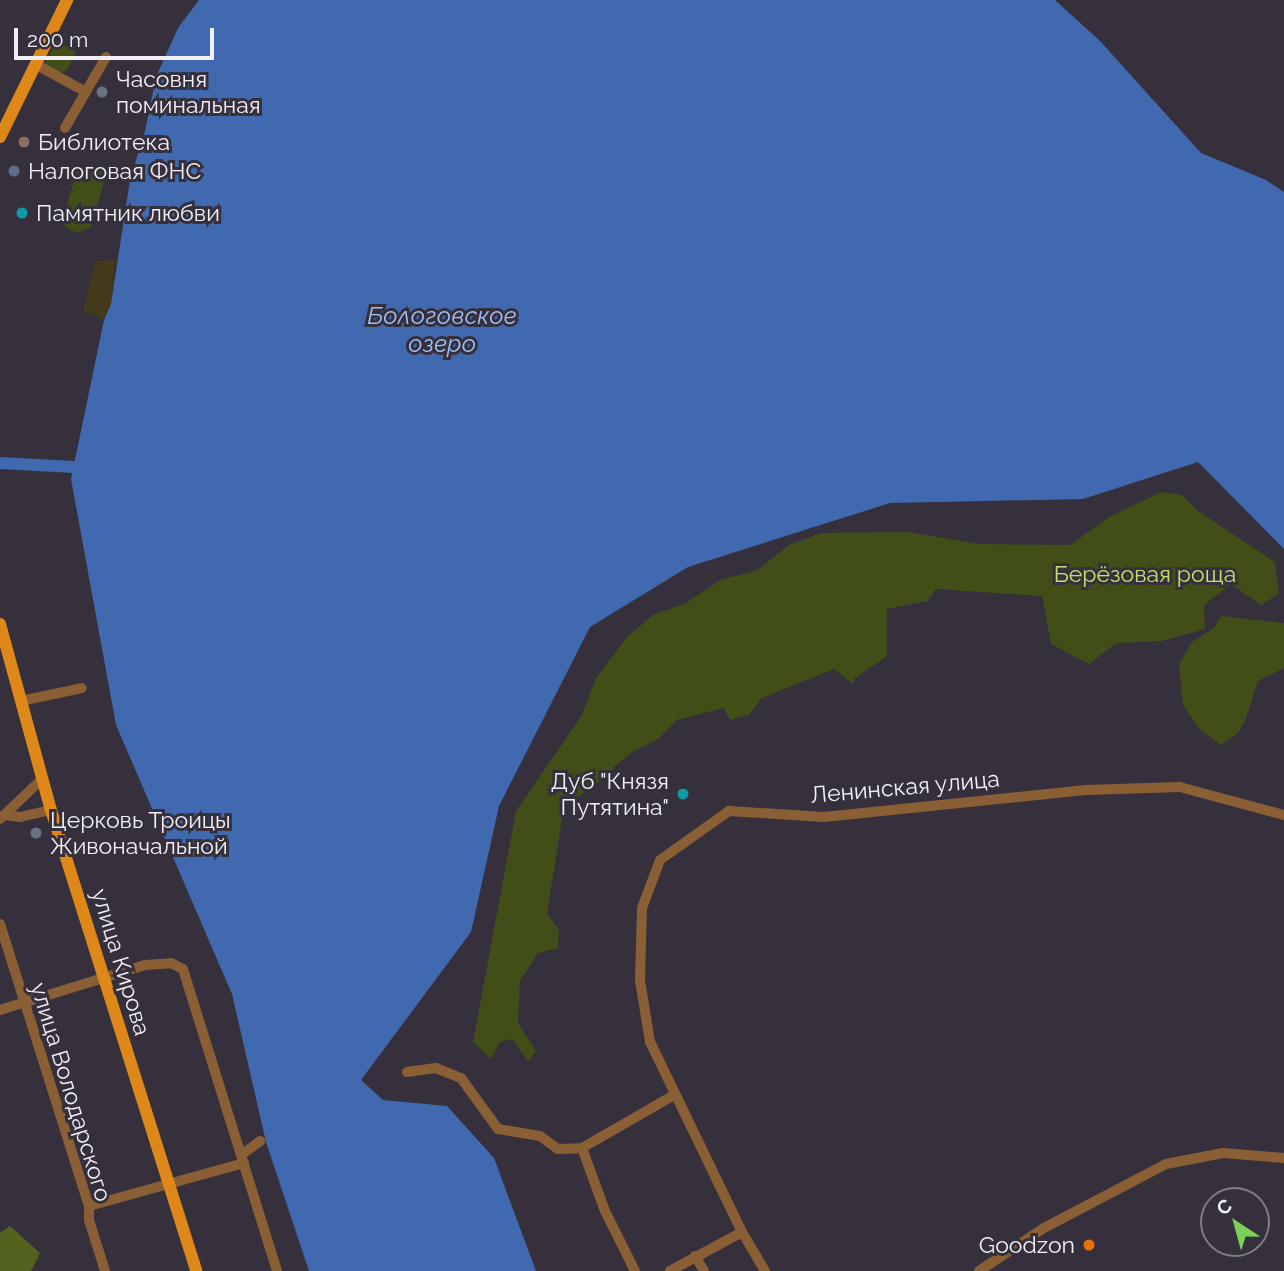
<!DOCTYPE html>
<meta charset="utf-8">
<style>
body{margin:0}
#map{position:relative;width:1284px;height:1271px;overflow:hidden;background:#35303c;font-family:Raleway,sans-serif}
div>[style]{position:absolute}
[style*='--x']{left:calc(var(--x)*1px);top:calc(var(--y)*1px);width:calc(var(--w)*1px);rotate:calc(var(--a)*1deg)}
.green>*{inset:0;background:#414e18}
.forest>*{inset:0;background:#53631e}
.sand>*{inset:0;background:#433a1a}
.water>*{inset:0;background:#4169af}
.river>*{height:12px;margin:-6px;padding:0 6px;transform-origin:6px;border-radius:6px;background:#4169af}
.minor>*{height:10px;margin:-5px;padding:0 5px;transform-origin:5px;border-radius:5px;background:#8a5f35}
.major>*{height:12px;margin:-6px;padding:0 6px;transform-origin:6px;border-radius:6px;background:#df881a}
.dots>*{width:19px;height:19px;translate:-50% -50%;box-sizing:border-box;border:4px solid #35303c;border-radius:50%}
span{translate:-50% -50%;white-space:nowrap;text-align:center;line-height:1.15;-webkit-text-stroke:6px #35303c;paint-order:stroke}
.poi-label{font-size:23px;color:#f1eef5}
.left{translate:0 -50%;text-align:left}
.right{translate:-100% -50%;text-align:right}
.park-label{font-size:23px;color:#c1e069}
.street-label{font-size:23px;color:#f1eef5}
.water-label{font-size:24px;color:#9ec1fa;font-style:italic}
.north{position:absolute;left:1200px;top:1187px;width:70px;height:70px;box-sizing:border-box;background:#35303c;border:2px solid #807c86;border-radius:50%;rotate:324deg;font-size:19px;font-weight:700;line-height:28px;text-align:center;color:#f1eef5}
.north::after{content:'';display:block;margin:auto;width:24px;height:32px;background:#7ad156;clip-path:polygon(50% 0,100% 100%,50% 72%,0 100%)}
.scale{position:absolute;left:14px;top:28px;width:200px;height:32px;box-sizing:border-box;border:4px solid #f1eef5;border-top:0;padding-left:9px;font-size:21px;line-height:24px;white-space:nowrap;color:#f1eef5;-webkit-text-stroke:5px #35303c;paint-order:stroke}
</style>
<div id="map">
<div class="green">
<div style="clip-path:polygon(57px 40px,76px 52px,67px 70px,58px 74px,44px 65px)"></div>
<div style="clip-path:polygon(85px 167px,93px 167px,101px 172px,104px 183px,91px 227px,77px 233px,65px 226px,63px 218px,76px 174px)"></div>
<div style="clip-path:polygon(1161px 492px,1182px 495px,1198px 511px,1275px 562px,1279px 594px,1261px 605px,1231px 584px,1204px 605px,1205px 629px,1162px 641px,1116px 643px,1089px 664px,1051px 644px,1042px 596px,936px 589px,928px 601px,887px 609px,887px 656px,854px 679px,853px 684px,834px 669px,762px 698px,749px 715px,730px 720px,724px 708px,677px 720px,658px 739px,631px 753px,614px 767px,613px 772px,564px 807px,547px 913px,559px 930px,558px 948px,538px 953px,520px 981px,518px 1023px,536px 1051px,528px 1061px,512px 1039px,500px 1042px,491px 1059px,473px 1042px,516px 811px,582px 715px,596px 678px,627px 637px,653px 615px,686px 603px,722px 579px,756px 571px,789px 545px,821px 533px,908px 532px,979px 544px,1070px 545px,1109px 517px)"></div>
<div style="clip-path:polygon(1221px 616px,1284px 623px,1284px 668px,1258px 681px,1245px 721px,1238px 733px,1221px 745px,1199px 729px,1183px 705px,1179px 664px,1192px 642px,1214px 628px)"></div>
</div>
<div class="forest">
<div style="clip-path:polygon(10px 1226px,40px 1253px,31px 1271px,0 1271px,0 1233px)"></div>
</div>
<div class="sand">
<div style="clip-path:polygon(115px 260px,111px 304px,104px 320px,83px 311px,95px 261px)"></div>
</div>
<div class="water">
<div style="clip-path:polygon(199px 0,1055px 0,1100px 41px,1201px 153px,1266px 180px,1284px 192px,1284px 549px,1198px 462px,1083px 499px,890px 503px,688px 567px,590px 627px,499px 806px,471px 932px,361px 1080px,383px 1100px,447px 1106px,494px 1158px,536px 1271px,309px 1271px,266px 1142px,232px 994px,116px 725px,71px 479px,104px 320px,111px 304px,130px 180px,145px 131px,156px 77px,178px 28px)"></div>
</div>
<div class="river">
<div style="--x:0;--y:463;--w:74;--a:3.1"></div>
</div>
<div class="minor">
<div style="--x:35;--y:64;--w:58;--a:28.8"></div>
<div style="--x:65;--y:128;--w:82;--a:-60"></div>
<div style="--x:21;--y:701;--w:62;--a:-12"></div>
<div style="--x:6;--y:815;--w:14;--a:8"></div>
<div style="--x:20;--y:817;--w:32;--a:-13"></div>
<div style="--x:0;--y:819;--w:58;--a:-43.6"></div>
<div style="--x:0;--y:924;--w:296;--a:72.5"></div>
<div style="--x:89;--y:1206;--w:14;--a:90"></div>
<div style="--x:89;--y:1220;--w:53;--a:72.6"></div>
<div style="--x:0;--y:1010;--w:152;--a:-17.2"></div>
<div style="--x:145;--y:965;--w:26;--a:-4"></div>
<div style="--x:171;--y:963;--w:13;--a:27"></div>
<div style="--x:183;--y:969;--w:316;--a:72.7"></div>
<div style="--x:407;--y:1072;--w:29;--a:-8"></div>
<div style="--x:436;--y:1068;--w:27;--a:22"></div>
<div style="--x:461;--y:1078;--w:63;--a:54"></div>
<div style="--x:498;--y:1129;--w:43;--a:9.5"></div>
<div style="--x:540;--y:1136;--w:22;--a:36"></div>
<div style="--x:558;--y:1149;--w:24;--a:-2"></div>
<div style="--x:582;--y:1148;--w:106;--a:-29.9"></div>
<div style="--x:582;--y:1148;--w:67;--a:69.9"></div>
<div style="--x:605;--y:1211;--w:67;--a:63.4"></div>
<div style="--x:241;--y:1155;--w:24;--a:-36"></div>
<div style="--x:89;--y:1206;--w:161;--a:-15.5"></div>
<div style="--x:695;--y:1256;--w:17;--a:59"></div>
<div style="--x:670;--y:1271;--w:82;--a:-28.4"></div>
<div style="--x:765;--y:1271;--w:45;--a:-120.5"></div>
<div style="--x:742;--y:1232;--w:211;--a:-115.8"></div>
<div style="--x:650;--y:1042;--w:63;--a:-99.2"></div>
<div style="--x:640;--y:980;--w:72;--a:-88.4"></div>
<div style="--x:642;--y:908;--w:51;--a:-69.4"></div>
<div style="--x:660;--y:860;--w:85;--a:-35.4"></div>
<div style="--x:729;--y:811;--w:95;--a:3.6"></div>
<div style="--x:824;--y:817;--w:263;--a:-5.9"></div>
<div style="--x:1086;--y:790;--w:94;--a:-1.8"></div>
<div style="--x:1180;--y:787;--w:108;--a:15.1"></div>
<div style="--x:979;--y:1271;--w:78;--a:-33.5"></div>
<div style="--x:1044;--y:1228;--w:138;--a:-27.7"></div>
<div style="--x:1166;--y:1164;--w:58;--a:-10.9"></div>
<div style="--x:1223;--y:1153;--w:61;--a:4.7"></div>
</div>
<div class="major">
<div style="--x:0;--y:137;--w:153;--a:-63.9"></div>
<div style="--x:0;--y:624;--w:193;--a:74.7"></div>
<div style="--x:51;--y:810;--w:483;--a:72.5"></div>
</div>
<div class="dots">
<div style="left:102px;top:92px;background:#6b7280"></div>
<div style="left:24px;top:142px;background:#8d6e63"></div>
<div style="left:14px;top:171px;background:#5c6f8a"></div>
<div style="left:22px;top:213px;background:#0f9aa8"></div>
<div style="left:683px;top:794px;background:#0f9aa8"></div>
<div style="left:36px;top:833px;background:#6b7280"></div>
<div style="left:1089px;top:1245px;background:#e8710a"></div>
</div>
<div class="poi-label">
<span class="left" style="left:116px;top:92px">Часовня<br>поминальная</span>
<span class="left" style="left:38px;top:142px">Библиотека</span>
<span class="left" style="left:28px;top:171px">Налоговая ФНС</span>
<span class="left" style="left:36px;top:213px">Памятник любви</span>
<span class="right" style="left:669px;top:794px">Дуб "Князя<br>Путятина"</span>
<span class="left" style="left:50px;top:833px">Церковь Троицы<br>Живоначальной</span>
<span class="right" style="left:1075px;top:1245px">Goodzon</span>
</div>
<div class="park-label">
<span style="left:1145px;top:574px">Берёзовая роща</span>
</div>
<div class="street-label">
<span style="left:905px;top:787px;rotate:-5deg">Ленинская улица</span>
<span style="left:121px;top:962px;rotate:73deg">улица Кирова</span>
<span style="left:71px;top:1092px;rotate:73deg">улица Володарского</span>
</div>
<div class="water-label">
<span style="left:442px;top:330px">Бологовское<br>озеро</span>
</div>
<div class="north">С</div>
<div class="scale">200 m</div>
</div>
